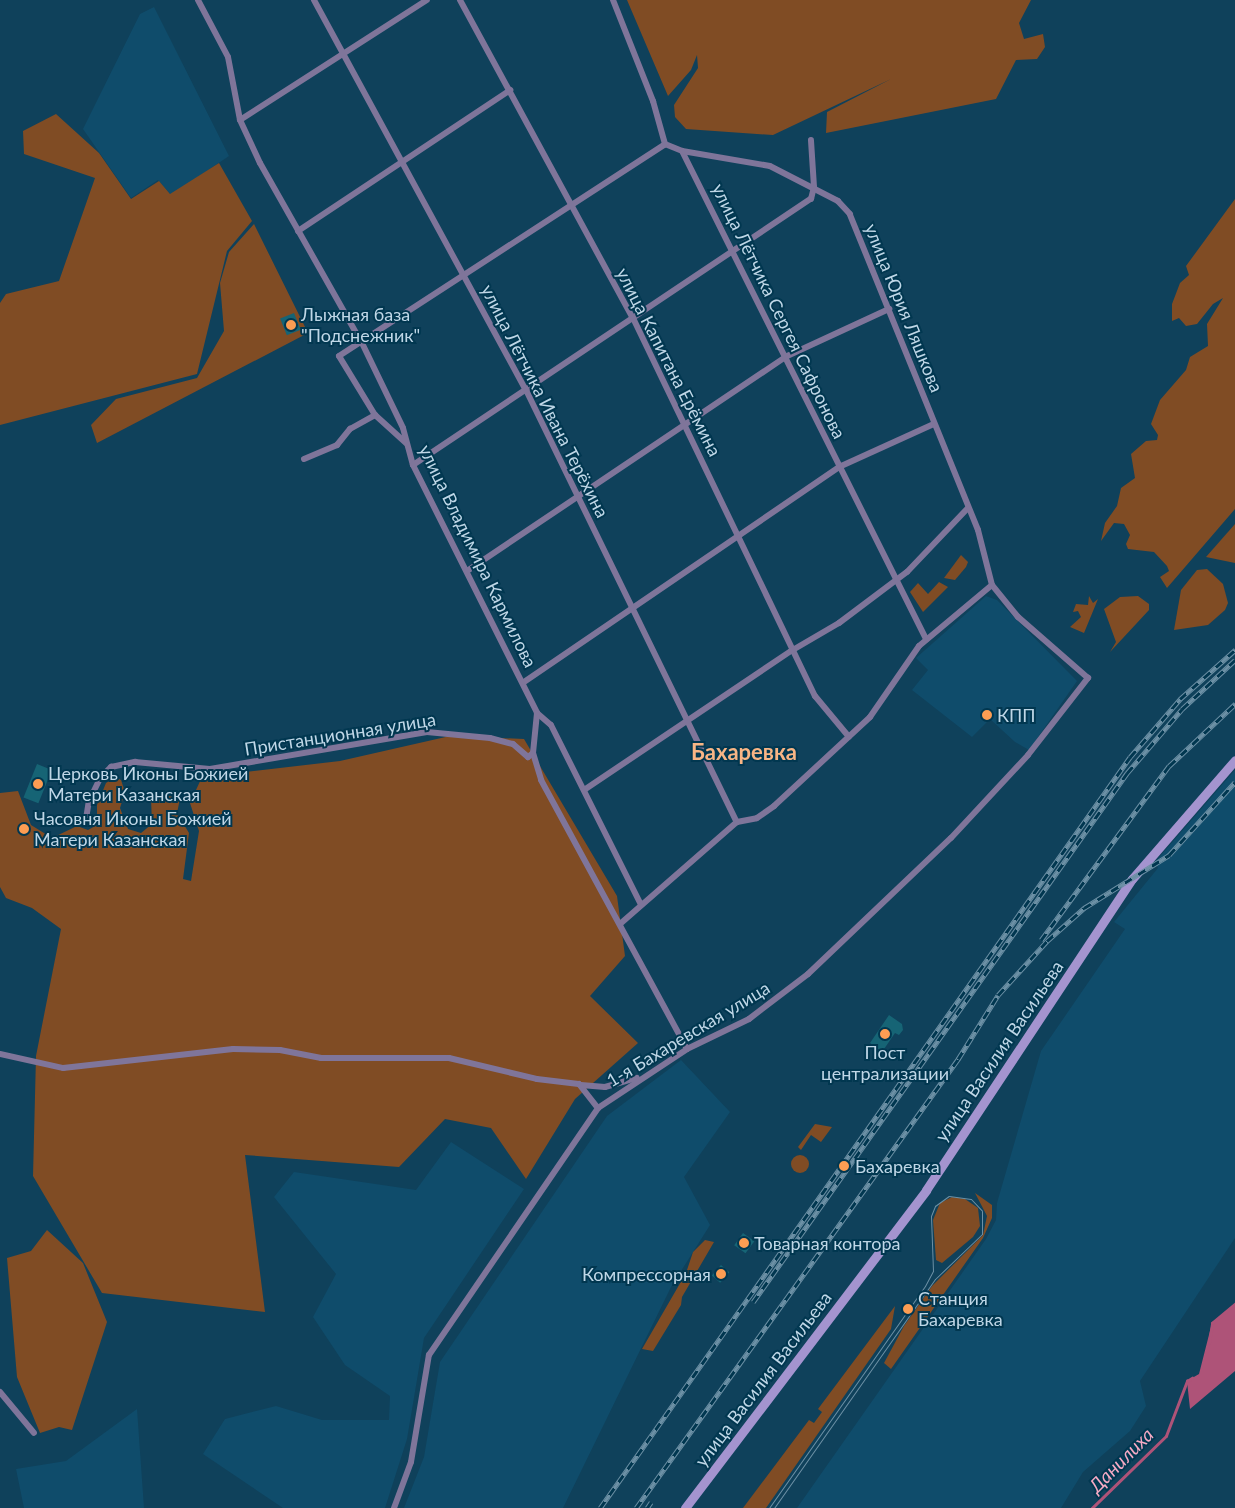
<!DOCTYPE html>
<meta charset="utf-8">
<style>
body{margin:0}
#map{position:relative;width:1235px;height:1508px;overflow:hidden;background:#0f415b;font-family:Lato,sans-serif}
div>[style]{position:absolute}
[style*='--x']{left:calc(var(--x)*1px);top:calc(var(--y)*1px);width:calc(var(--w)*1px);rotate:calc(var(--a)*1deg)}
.built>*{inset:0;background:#0f4c6b}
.green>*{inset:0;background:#804c24}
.round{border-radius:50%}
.water>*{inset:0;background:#ae5378}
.stream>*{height:2.5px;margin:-1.25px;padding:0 1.25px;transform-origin:1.25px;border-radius:1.25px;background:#ae5378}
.building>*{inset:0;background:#166475;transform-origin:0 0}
.minor>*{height:6px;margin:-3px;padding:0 3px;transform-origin:3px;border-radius:3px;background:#7f759a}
.secondary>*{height:9px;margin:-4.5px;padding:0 4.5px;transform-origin:4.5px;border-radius:4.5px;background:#a494cf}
.tram>*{height:1px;margin:-0.5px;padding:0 0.5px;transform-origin:0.5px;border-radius:0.5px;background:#6c90a5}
.rail>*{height:4.5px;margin-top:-2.25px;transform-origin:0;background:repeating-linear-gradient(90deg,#013750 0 8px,#6c90a5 0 16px);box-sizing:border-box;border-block:1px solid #6c90a5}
.dots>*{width:14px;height:14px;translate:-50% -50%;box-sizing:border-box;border:2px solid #013750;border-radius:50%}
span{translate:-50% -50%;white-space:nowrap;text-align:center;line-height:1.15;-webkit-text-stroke:4px #013750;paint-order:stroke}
.street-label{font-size:18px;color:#bfd7e7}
.poi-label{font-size:18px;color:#bfd7e7}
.left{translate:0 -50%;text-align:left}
.right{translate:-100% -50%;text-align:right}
.water-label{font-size:19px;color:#f5aac4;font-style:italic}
.district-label{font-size:22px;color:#f8b585;font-weight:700}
</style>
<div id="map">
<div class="built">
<div style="clip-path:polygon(154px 7px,229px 156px,171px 195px,158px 180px,131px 198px,83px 129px,140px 14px)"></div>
<div style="clip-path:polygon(986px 596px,997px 600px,1077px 681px,1029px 750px,1015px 742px,990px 719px,972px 737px,912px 690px,928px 670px,916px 658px)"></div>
<div style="clip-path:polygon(1235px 770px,1235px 1238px,1140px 1381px,1146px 1406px,1130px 1431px,1083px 1472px,1061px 1508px,797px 1508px,986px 1239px,996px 1220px,997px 1203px,1041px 1051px,1125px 929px,1114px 922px,1158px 868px,1155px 862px)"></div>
<div style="clip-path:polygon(681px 1060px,730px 1112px,684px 1177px,710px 1225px,671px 1287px,563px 1508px,404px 1508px,424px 1457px,440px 1362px,607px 1116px)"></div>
<div style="clip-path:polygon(451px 1142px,524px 1189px,424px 1338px,407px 1439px,385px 1508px,283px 1508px,203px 1454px,225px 1419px,276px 1406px,322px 1420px,389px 1420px,390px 1396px,345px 1365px,313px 1317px,336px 1274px,274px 1197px,294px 1172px,416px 1190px)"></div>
<div style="clip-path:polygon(137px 1409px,144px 1508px,24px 1508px,16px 1469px,66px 1461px)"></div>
</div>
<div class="green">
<div style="clip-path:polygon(627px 0,1031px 0,1019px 23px,1024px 39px,1043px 34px,1045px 47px,1037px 59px,1016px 60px,996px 99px,826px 133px,827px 112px,891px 79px,773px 135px,686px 129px,675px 117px,674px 105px,698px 68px,697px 55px,691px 70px,668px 96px)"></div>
<div style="clip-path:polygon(56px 114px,99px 153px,131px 199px,159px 181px,170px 194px,219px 163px,252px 221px,227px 251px,197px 374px,0 425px,0 303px,6px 294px,59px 281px,95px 178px,24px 154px,23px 131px)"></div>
<div style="clip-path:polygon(1235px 199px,1235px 509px,1167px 588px,1160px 577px,1169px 571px,1167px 566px,1154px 552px,1128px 549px,1126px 544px,1130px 535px,1124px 524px,1114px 523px,1101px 541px,1105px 523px,1117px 506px,1121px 488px,1135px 478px,1131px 454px,1146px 441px,1157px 440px,1158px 435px,1151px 424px,1160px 400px,1186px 370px,1190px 357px,1208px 346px,1207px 324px,1223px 298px,1213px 304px,1197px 324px,1186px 326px,1179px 318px,1172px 321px,1172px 304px,1180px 283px,1189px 275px,1186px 266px)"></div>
<div style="clip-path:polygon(254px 224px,308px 333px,97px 443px,91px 425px,116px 399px,197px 378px,224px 331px,220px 283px,229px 252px)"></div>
<div style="clip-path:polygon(1235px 524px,1235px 563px,1206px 557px)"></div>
<div style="clip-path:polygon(961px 555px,968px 562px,966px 567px,955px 580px,944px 578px)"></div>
<div style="clip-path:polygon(1207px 569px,1223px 584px,1228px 603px,1225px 610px,1208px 625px,1174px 630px,1181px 590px,1197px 570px)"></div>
<div style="clip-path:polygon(939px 582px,948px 587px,923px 612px,910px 592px,918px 583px,928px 594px)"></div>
<div style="clip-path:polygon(1089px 596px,1093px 603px,1098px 599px,1084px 633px,1070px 627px,1081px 617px,1078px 611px,1073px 612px,1076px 604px,1088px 605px)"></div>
<div style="clip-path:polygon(1138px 596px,1149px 604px,1149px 610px,1110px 652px,1116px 642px,1104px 609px,1120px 597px)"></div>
<div style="clip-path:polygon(450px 736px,524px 739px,617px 896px,625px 956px,590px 996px,638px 1043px,575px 1099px,526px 1179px,491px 1128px,445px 1119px,399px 1167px,245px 1155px,265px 1312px,102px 1293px,33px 1176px,36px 1056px,61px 929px,32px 908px,6px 898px,0 887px,0 793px,18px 791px,31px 825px,52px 838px,77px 826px,88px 830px,97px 825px,97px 805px,106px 783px,115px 777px,121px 780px,125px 792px,120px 808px,128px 829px,141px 833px,152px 824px,151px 798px,161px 794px,180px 799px,177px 813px,189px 833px,183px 879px,191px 881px,199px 831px,190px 803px,202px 777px,340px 761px)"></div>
<div style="clip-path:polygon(815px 1124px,832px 1127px,821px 1142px,811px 1135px,801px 1150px,798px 1147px)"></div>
<div class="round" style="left:791px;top:1155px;width:18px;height:18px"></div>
<div style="clip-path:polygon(975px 1193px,992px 1205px,992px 1218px,983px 1238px,891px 1369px,884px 1363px,904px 1326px,932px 1286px,983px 1235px,987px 1216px)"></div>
<div style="clip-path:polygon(952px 1197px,965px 1199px,978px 1208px,980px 1226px,973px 1237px,942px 1263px,936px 1260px,933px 1220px,940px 1203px)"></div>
<div style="clip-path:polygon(47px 1230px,83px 1263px,107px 1322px,72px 1430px,59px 1427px,40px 1433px,17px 1377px,7px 1258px,31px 1251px)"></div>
<div style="clip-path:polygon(705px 1240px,714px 1242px,682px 1297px,681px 1305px,653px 1351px,642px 1349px,686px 1273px,693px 1252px)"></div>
<div style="clip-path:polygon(895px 1306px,891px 1329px,766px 1508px,743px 1508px,809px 1420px,814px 1423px,822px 1412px,818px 1409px)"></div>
</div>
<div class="water">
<div style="clip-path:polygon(1235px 1304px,1235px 1371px,1190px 1409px,1187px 1381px,1199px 1374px,1212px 1323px)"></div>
</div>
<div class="stream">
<div style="--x:1209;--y:1343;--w:20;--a:-81"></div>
<div style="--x:1212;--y:1323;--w:30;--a:-40"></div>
<div style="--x:1092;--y:1508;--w:103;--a:-44.2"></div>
<div style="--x:1166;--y:1436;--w:59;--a:-69.1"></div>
<div style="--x:1187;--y:1381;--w:6;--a:-31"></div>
</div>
<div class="building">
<div style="left:294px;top:313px;width:18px;height:15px;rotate:68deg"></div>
<div style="left:37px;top:764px;width:16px;height:36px;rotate:22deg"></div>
<div style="clip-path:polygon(889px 1015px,902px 1024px,903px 1030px,899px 1035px,895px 1033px,882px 1052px,870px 1043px)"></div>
<div style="left:743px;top:1233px;width:14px;height:15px;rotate:36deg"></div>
<div style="left:721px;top:1265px;width:11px;height:14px;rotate:41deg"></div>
</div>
<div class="minor">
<div style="--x:198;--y:0;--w:64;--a:62.2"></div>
<div style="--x:228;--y:57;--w:64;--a:79.2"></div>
<div style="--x:240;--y:120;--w:47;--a:65.1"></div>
<div style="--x:260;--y:163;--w:207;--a:60.5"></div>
<div style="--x:362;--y:343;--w:94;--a:64.2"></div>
<div style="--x:403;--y:428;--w:38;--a:75"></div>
<div style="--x:413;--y:465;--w:277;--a:63.4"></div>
<div style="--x:537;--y:713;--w:18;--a:41"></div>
<div style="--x:551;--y:725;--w:201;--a:63.4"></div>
<div style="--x:314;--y:0;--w:444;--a:61.5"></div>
<div style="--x:526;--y:390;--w:481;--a:64"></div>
<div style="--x:460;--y:0;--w:362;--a:61.5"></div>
<div style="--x:633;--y:318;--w:420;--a:64.3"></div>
<div style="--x:815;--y:696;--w:53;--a:50.3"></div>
<div style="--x:613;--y:0;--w:109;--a:68.4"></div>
<div style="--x:653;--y:101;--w:45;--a:74.4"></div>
<div style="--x:665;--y:144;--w:18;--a:22"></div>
<div style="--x:682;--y:151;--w:546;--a:63.43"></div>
<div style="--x:240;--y:120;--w:222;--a:-32.7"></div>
<div style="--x:298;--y:231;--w:255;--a:-33.6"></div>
<div style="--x:406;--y:443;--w:42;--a:-137.9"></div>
<div style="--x:375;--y:415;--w:69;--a:-121.4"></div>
<div style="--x:339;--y:356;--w:389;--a:-33"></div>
<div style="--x:304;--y:459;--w:36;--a:-23"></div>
<div style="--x:337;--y:445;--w:21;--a:-51"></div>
<div style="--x:350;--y:429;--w:29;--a:-29"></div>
<div style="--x:413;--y:465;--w:479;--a:-33.8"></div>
<div style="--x:811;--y:199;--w:12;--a:-76"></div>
<div style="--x:814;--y:187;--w:47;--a:-93.7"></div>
<div style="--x:467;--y:571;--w:383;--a:-33.9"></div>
<div style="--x:785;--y:357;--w:115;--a:-24.8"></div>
<div style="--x:524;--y:682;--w:381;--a:-34.3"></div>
<div style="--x:839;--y:467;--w:104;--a:-24.4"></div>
<div style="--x:537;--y:713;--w:40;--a:95.7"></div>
<div style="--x:533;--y:753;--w:28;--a:73"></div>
<div style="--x:541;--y:780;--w:306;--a:61.5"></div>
<div style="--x:584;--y:790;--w:249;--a:-33.9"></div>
<div style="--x:791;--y:651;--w:56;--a:-30.3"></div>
<div style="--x:839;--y:623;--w:85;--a:-36.9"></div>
<div style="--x:907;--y:572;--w:88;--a:-46.4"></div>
<div style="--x:86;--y:819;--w:18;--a:-81"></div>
<div style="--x:89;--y:801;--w:25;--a:-64"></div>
<div style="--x:100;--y:778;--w:16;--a:-45"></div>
<div style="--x:111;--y:767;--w:25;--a:-12"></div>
<div style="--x:135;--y:762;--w:75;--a:5.3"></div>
<div style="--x:210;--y:769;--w:220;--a:-9.7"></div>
<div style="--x:427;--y:732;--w:63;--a:5.4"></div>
<div style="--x:490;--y:738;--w:24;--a:15"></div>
<div style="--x:513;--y:744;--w:20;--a:41"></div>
<div style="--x:528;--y:757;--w:6;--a:-39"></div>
<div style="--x:620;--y:924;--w:155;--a:-41.1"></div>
<div style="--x:737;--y:822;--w:20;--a:-11"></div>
<div style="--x:757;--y:818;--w:21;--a:-35"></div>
<div style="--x:774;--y:806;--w:131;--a:-42.8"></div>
<div style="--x:870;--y:717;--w:86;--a:-55.4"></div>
<div style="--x:919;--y:646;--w:95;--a:-39.9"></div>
<div style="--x:0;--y:1054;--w:65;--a:12.5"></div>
<div style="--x:63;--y:1068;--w:171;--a:-6.4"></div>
<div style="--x:233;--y:1049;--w:47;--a:1.2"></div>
<div style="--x:280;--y:1050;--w:42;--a:11"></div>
<div style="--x:321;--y:1058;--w:128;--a:0"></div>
<div style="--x:449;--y:1058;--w:90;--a:13.4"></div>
<div style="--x:537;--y:1079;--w:42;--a:6.8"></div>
<div style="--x:579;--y:1084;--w:31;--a:52"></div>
<div style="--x:581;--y:1085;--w:24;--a:5"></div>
<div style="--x:605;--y:1087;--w:33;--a:-16"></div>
<div style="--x:0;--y:1392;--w:53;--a:50.3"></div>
<div style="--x:394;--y:1508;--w:49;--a:-69.7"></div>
<div style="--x:411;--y:1462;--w:109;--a:-80.5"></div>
<div style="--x:429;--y:1355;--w:299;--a:-55.6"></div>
<div style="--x:598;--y:1108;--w:107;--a:-33.5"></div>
<div style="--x:687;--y:1049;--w:69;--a:-25.8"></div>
<div style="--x:749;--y:1019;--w:74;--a:-37.3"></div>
<div style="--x:808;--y:974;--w:197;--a:-43.6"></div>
<div style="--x:951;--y:838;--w:113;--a:-47.1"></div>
<div style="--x:1028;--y:755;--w:98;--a:-52.1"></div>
<div style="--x:1088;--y:678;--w:93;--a:-138.9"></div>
<div style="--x:1018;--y:617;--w:41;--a:-129.1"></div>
<div style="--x:992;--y:585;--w:57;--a:-104.3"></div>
<div style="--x:978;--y:530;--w:341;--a:-112.1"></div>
<div style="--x:850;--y:214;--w:18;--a:-133"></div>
<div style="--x:838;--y:201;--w:76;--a:-152.8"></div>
<div style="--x:770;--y:166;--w:89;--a:-170.3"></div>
</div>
<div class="secondary">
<div style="--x:685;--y:1508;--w:399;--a:-52.8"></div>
<div style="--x:926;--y:1190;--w:373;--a:-56.5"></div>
<div style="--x:1132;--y:879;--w:157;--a:-49.1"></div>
</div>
<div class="tram">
<div style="--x:769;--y:1508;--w:271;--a:-54.9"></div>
<div style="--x:925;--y:1286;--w:17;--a:-62"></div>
<div style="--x:933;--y:1271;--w:55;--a:-92.1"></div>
<div style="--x:931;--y:1216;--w:11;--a:-68"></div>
<div style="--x:935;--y:1206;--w:17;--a:-36"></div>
<div style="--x:949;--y:1196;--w:22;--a:8"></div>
<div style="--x:971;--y:1199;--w:16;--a:47"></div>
<div style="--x:982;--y:1211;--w:23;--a:90"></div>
<div style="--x:982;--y:1234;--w:65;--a:136.2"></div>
<div style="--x:935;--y:1279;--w:280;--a:125.1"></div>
</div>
<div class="rail">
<div style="--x:1041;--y:940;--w:216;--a:-53.7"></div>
<div style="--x:1169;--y:766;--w:91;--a:-43.2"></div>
<div style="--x:753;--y:1302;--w:648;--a:-54.74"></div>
<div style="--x:1127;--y:773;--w:84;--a:-49.3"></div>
<div style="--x:1182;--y:709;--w:72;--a:-42.8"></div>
<div style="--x:600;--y:1508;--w:919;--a:-54.79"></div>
<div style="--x:1130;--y:757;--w:77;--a:-49.2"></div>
<div style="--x:1180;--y:699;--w:74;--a:-41.7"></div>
<div style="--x:636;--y:1508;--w:553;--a:-54.35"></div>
<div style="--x:958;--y:1059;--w:75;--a:-58"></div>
<div style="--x:998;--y:995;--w:73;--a:-47.8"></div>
<div style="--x:1047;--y:941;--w:50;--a:-41.7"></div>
<div style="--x:1084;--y:908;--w:100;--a:-31.9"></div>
<div style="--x:1169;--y:855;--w:98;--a:-47.9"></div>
<div style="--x:647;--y:1508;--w:7;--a:-56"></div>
</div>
<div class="dots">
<div style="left:291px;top:325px;background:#fc9d53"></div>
<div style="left:987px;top:715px;background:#fc9d53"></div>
<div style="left:38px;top:784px;background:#fc9d53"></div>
<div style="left:24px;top:829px;background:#fc9d53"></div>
<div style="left:885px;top:1034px;background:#fc9d53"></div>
<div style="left:844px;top:1166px;background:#fc9d53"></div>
<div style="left:744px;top:1243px;background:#fc9d53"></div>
<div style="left:721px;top:1274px;background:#fc9d53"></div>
<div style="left:908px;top:1309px;background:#fc9d53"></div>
</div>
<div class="street-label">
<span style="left:904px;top:308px;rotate:68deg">улица Юрия Ляшкова</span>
<span style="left:779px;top:311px;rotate:64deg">улица Лётчика Сергея Сафронова</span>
<span style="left:669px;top:362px;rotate:63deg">улица Капитана Ерёмина</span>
<span style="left:545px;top:401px;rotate:63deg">улица Лётчика Ивана Терёхина</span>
<span style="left:478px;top:556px;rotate:64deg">улица Владимира Кармилова</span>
<span style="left:340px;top:734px;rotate:-9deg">Пристанционная улица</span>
<span style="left:688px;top:1034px;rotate:-31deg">1-я Бахаревская улица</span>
<span style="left:999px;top:1051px;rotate:-56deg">улица Василия Васильева</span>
<span style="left:763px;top:1379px;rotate:-53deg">улица Василия Васильева</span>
</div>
<div class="poi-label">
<span class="left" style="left:301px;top:325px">Лыжная база<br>"Подснежник"</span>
<span class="left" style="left:997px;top:715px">КПП</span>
<span class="left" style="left:48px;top:784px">Церковь Иконы Божией<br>Матери Казанская</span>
<span class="left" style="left:34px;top:829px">Часовня Иконы Божией<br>Матери Казанская</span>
<span style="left:885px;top:1063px">Пост<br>централизации</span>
<span class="left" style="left:855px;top:1166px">Бахаревка</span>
<span class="left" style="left:754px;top:1243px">Товарная контора</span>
<span class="right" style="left:711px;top:1274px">Компрессорная</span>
<span class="left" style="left:918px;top:1309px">Станция<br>Бахаревка</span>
</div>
<div class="water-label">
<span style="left:1121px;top:1460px;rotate:-45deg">Данилиха</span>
</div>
<div class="district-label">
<span style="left:744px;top:752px">Бахаревка</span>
</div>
</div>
